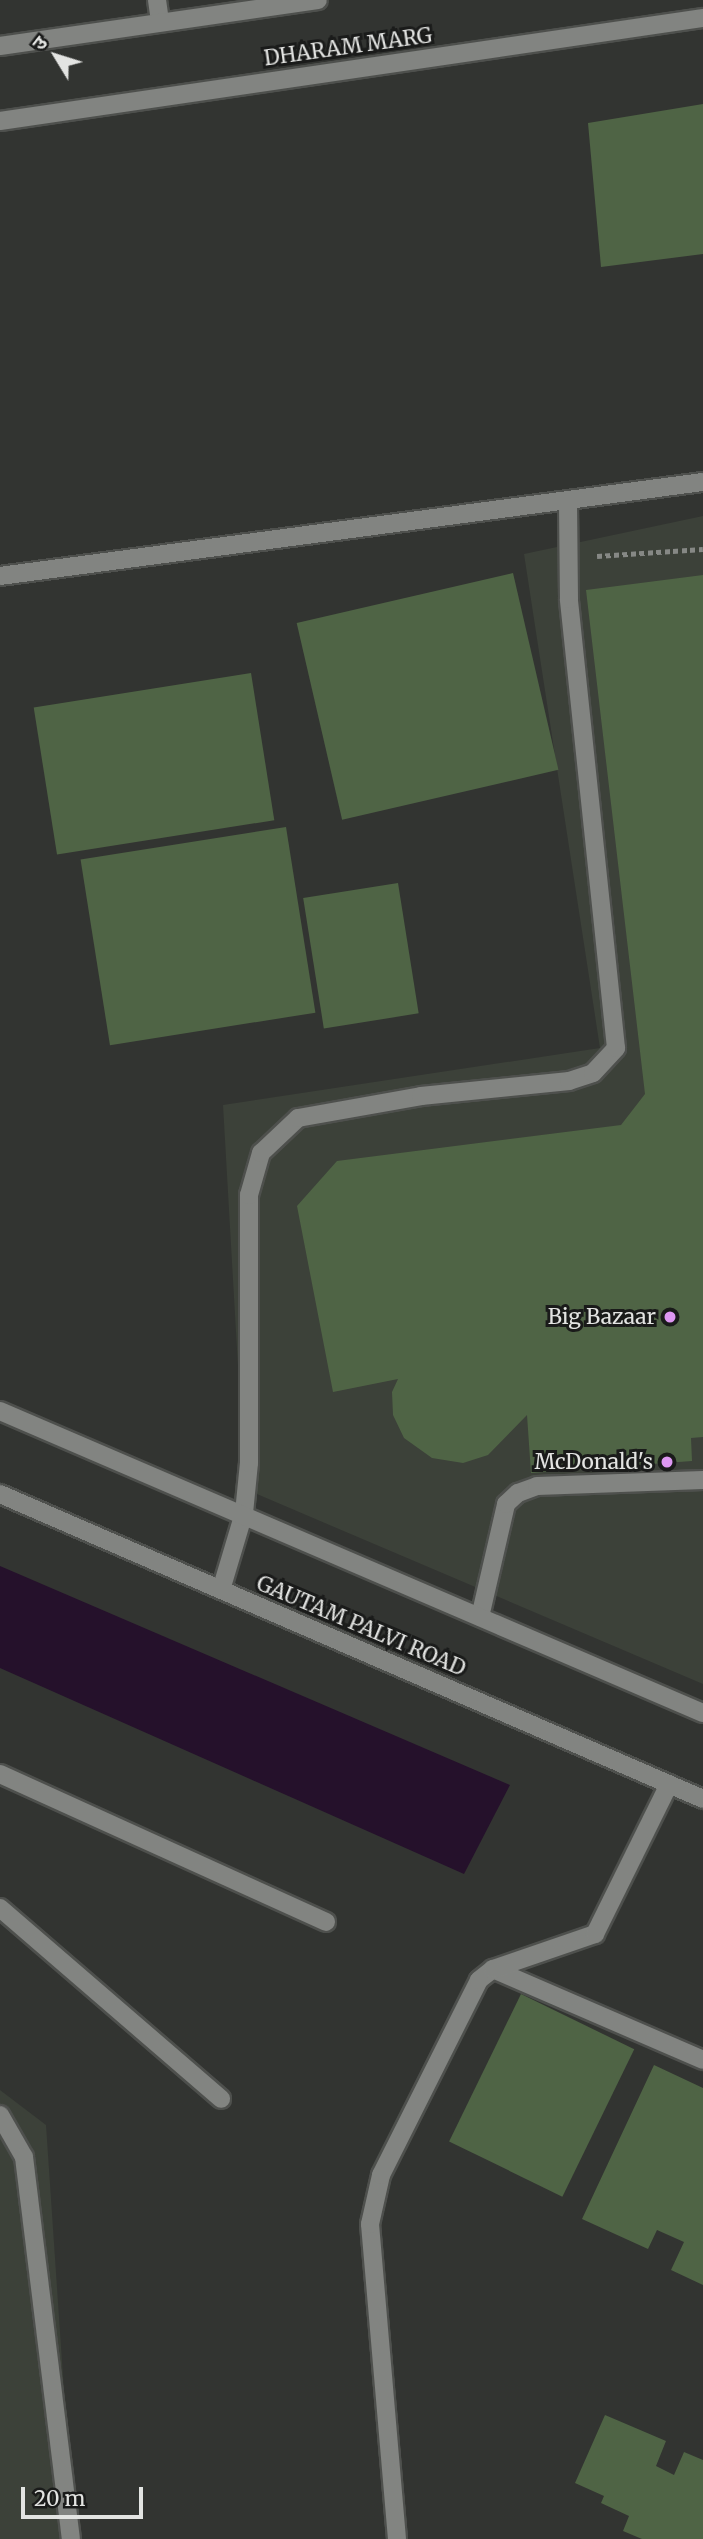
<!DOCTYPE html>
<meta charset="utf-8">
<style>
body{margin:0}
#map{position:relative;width:703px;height:2539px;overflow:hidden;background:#323431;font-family:Merriweather,"Noto Sans Devanagari",serif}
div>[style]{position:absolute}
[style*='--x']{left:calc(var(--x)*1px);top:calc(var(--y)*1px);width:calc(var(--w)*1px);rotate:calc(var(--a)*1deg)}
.built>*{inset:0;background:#3c4139}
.water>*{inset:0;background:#25112b}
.building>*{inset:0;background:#4f6445;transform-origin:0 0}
.path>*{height:4.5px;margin-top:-2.25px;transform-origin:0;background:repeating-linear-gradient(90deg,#868885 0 5px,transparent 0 8.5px)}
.roads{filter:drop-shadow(2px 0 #4e504d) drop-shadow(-2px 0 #4e504d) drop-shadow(0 2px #4e504d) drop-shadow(0 -2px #4e504d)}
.service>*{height:18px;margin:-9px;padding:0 9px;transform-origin:9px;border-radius:9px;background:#828481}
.minor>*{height:18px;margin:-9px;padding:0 9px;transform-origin:9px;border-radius:9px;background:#828481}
.tertiary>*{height:18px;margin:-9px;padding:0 9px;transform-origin:9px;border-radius:9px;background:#828481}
.dots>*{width:19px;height:19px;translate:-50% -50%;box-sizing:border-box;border:4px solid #1a1b1a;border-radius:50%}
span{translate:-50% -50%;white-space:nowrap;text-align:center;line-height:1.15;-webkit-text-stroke:6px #1a1b1a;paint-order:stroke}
.street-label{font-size:21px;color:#e3e4e2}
.poi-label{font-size:21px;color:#e3e4e2}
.right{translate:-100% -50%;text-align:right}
.north{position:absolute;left:21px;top:21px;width:70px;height:70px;-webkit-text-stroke:5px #1a1b1a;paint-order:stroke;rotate:308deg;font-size:19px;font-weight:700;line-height:28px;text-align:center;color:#e3e4e2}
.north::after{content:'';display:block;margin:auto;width:24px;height:32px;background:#e3e4e2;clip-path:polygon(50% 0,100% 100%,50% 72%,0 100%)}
.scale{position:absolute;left:21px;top:2487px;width:122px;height:32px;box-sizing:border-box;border:4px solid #e3e4e2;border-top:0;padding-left:9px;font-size:21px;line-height:24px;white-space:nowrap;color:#e3e4e2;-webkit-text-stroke:5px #1a1b1a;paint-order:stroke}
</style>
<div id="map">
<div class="built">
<div style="clip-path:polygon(703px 516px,703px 1684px,245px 1489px,223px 1105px,600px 1048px,524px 554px)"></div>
<div style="clip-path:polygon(0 2090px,46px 2125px,74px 2539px,0 2539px)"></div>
</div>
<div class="water">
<div style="clip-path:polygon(0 1566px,510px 1785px,464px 1874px,0 1668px)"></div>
</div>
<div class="building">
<div style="clip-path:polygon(703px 104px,703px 254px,601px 267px,588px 123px)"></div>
<div style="left:513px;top:573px;width:202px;height:222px;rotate:77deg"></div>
<div style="clip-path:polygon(703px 575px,703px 1437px,691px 1438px,692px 1461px,531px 1473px,527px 1415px,488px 1455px,463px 1463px,432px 1458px,404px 1438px,393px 1415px,392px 1392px,398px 1379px,333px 1392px,297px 1206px,337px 1161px,621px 1125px,645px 1094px,586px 590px)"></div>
<div style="left:251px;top:673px;width:149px;height:220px;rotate:81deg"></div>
<div style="left:286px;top:827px;width:188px;height:208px;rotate:81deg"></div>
<div style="left:398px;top:883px;width:132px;height:96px;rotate:81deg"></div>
<div style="left:521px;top:1994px;width:126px;height:164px;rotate:26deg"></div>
<div style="clip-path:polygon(654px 2065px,703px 2088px,703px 2285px,671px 2270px,684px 2242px,657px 2230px,648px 2249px,582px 2219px)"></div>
<div style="clip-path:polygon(605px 2415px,666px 2441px,656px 2466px,674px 2475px,684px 2452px,703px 2460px,703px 2539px,642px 2539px,623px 2531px,629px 2516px,601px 2503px,604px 2496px,575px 2483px)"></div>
</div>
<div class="path">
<div style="--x:597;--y:556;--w:106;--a:-3.8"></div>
</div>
<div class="roads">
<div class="service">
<div style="--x:221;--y:1590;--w:80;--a:-73.4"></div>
<div style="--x:244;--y:1513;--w:50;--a:-84.3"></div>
<div style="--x:249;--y:1463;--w:268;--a:-90"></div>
<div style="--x:249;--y:1195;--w:44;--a:-74.1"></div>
<div style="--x:261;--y:1153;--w:51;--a:-43.4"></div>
<div style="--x:298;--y:1118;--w:125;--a:-10.1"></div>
<div style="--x:421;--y:1096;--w:149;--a:-5.8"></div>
<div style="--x:569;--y:1081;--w:25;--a:-18"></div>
<div style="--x:593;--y:1073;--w:34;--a:-47"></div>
<div style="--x:616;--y:1048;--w:451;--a:-96"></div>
<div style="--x:569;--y:599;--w:99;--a:-90.6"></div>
<div style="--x:480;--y:1617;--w:116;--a:-77"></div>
<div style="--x:506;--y:1504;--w:16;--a:-43"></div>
<div style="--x:518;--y:1493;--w:20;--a:-20"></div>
<div style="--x:537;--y:1486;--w:166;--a:-2.1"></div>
<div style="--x:493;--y:1969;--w:229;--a:23.4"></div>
<div style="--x:0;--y:2115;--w:48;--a:60.3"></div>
<div style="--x:24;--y:2157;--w:385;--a:83"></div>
<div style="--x:397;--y:2539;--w:316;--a:-94.9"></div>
<div style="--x:370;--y:2224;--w:50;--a:-77.3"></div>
<div style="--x:381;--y:2175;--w:218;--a:-63.3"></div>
<div style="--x:479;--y:1980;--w:18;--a:-38"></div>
<div style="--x:493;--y:1969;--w:108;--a:-18.9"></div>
<div style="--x:595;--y:1934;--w:167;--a:-63.7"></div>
</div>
<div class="minor">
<div style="--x:157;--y:0;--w:22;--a:82"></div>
<div style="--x:0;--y:576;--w:709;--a:-7.62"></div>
<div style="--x:0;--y:1411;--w:765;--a:23.25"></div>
<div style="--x:0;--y:1494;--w:766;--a:23.45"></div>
<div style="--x:0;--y:1774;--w:358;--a:24.4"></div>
<div style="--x:0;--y:1908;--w:292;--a:40.8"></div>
</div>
<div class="tertiary">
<div style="--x:0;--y:46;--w:321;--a:-8.2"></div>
<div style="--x:0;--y:121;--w:711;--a:-8.34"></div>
</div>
</div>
<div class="dots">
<div style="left:670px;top:1317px;background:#de98f2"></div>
<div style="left:667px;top:1462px;background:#de98f2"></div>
</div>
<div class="street-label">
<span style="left:348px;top:47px;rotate:-8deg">DHARAM MARG</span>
<span style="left:361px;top:1626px;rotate:23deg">GAUTAM PALVI ROAD</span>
</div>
<div class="poi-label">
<span class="right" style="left:656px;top:1317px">Big Bazaar</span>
<span class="right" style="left:653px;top:1462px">McDonald's</span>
</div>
<div class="north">उ</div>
<div class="scale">20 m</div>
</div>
